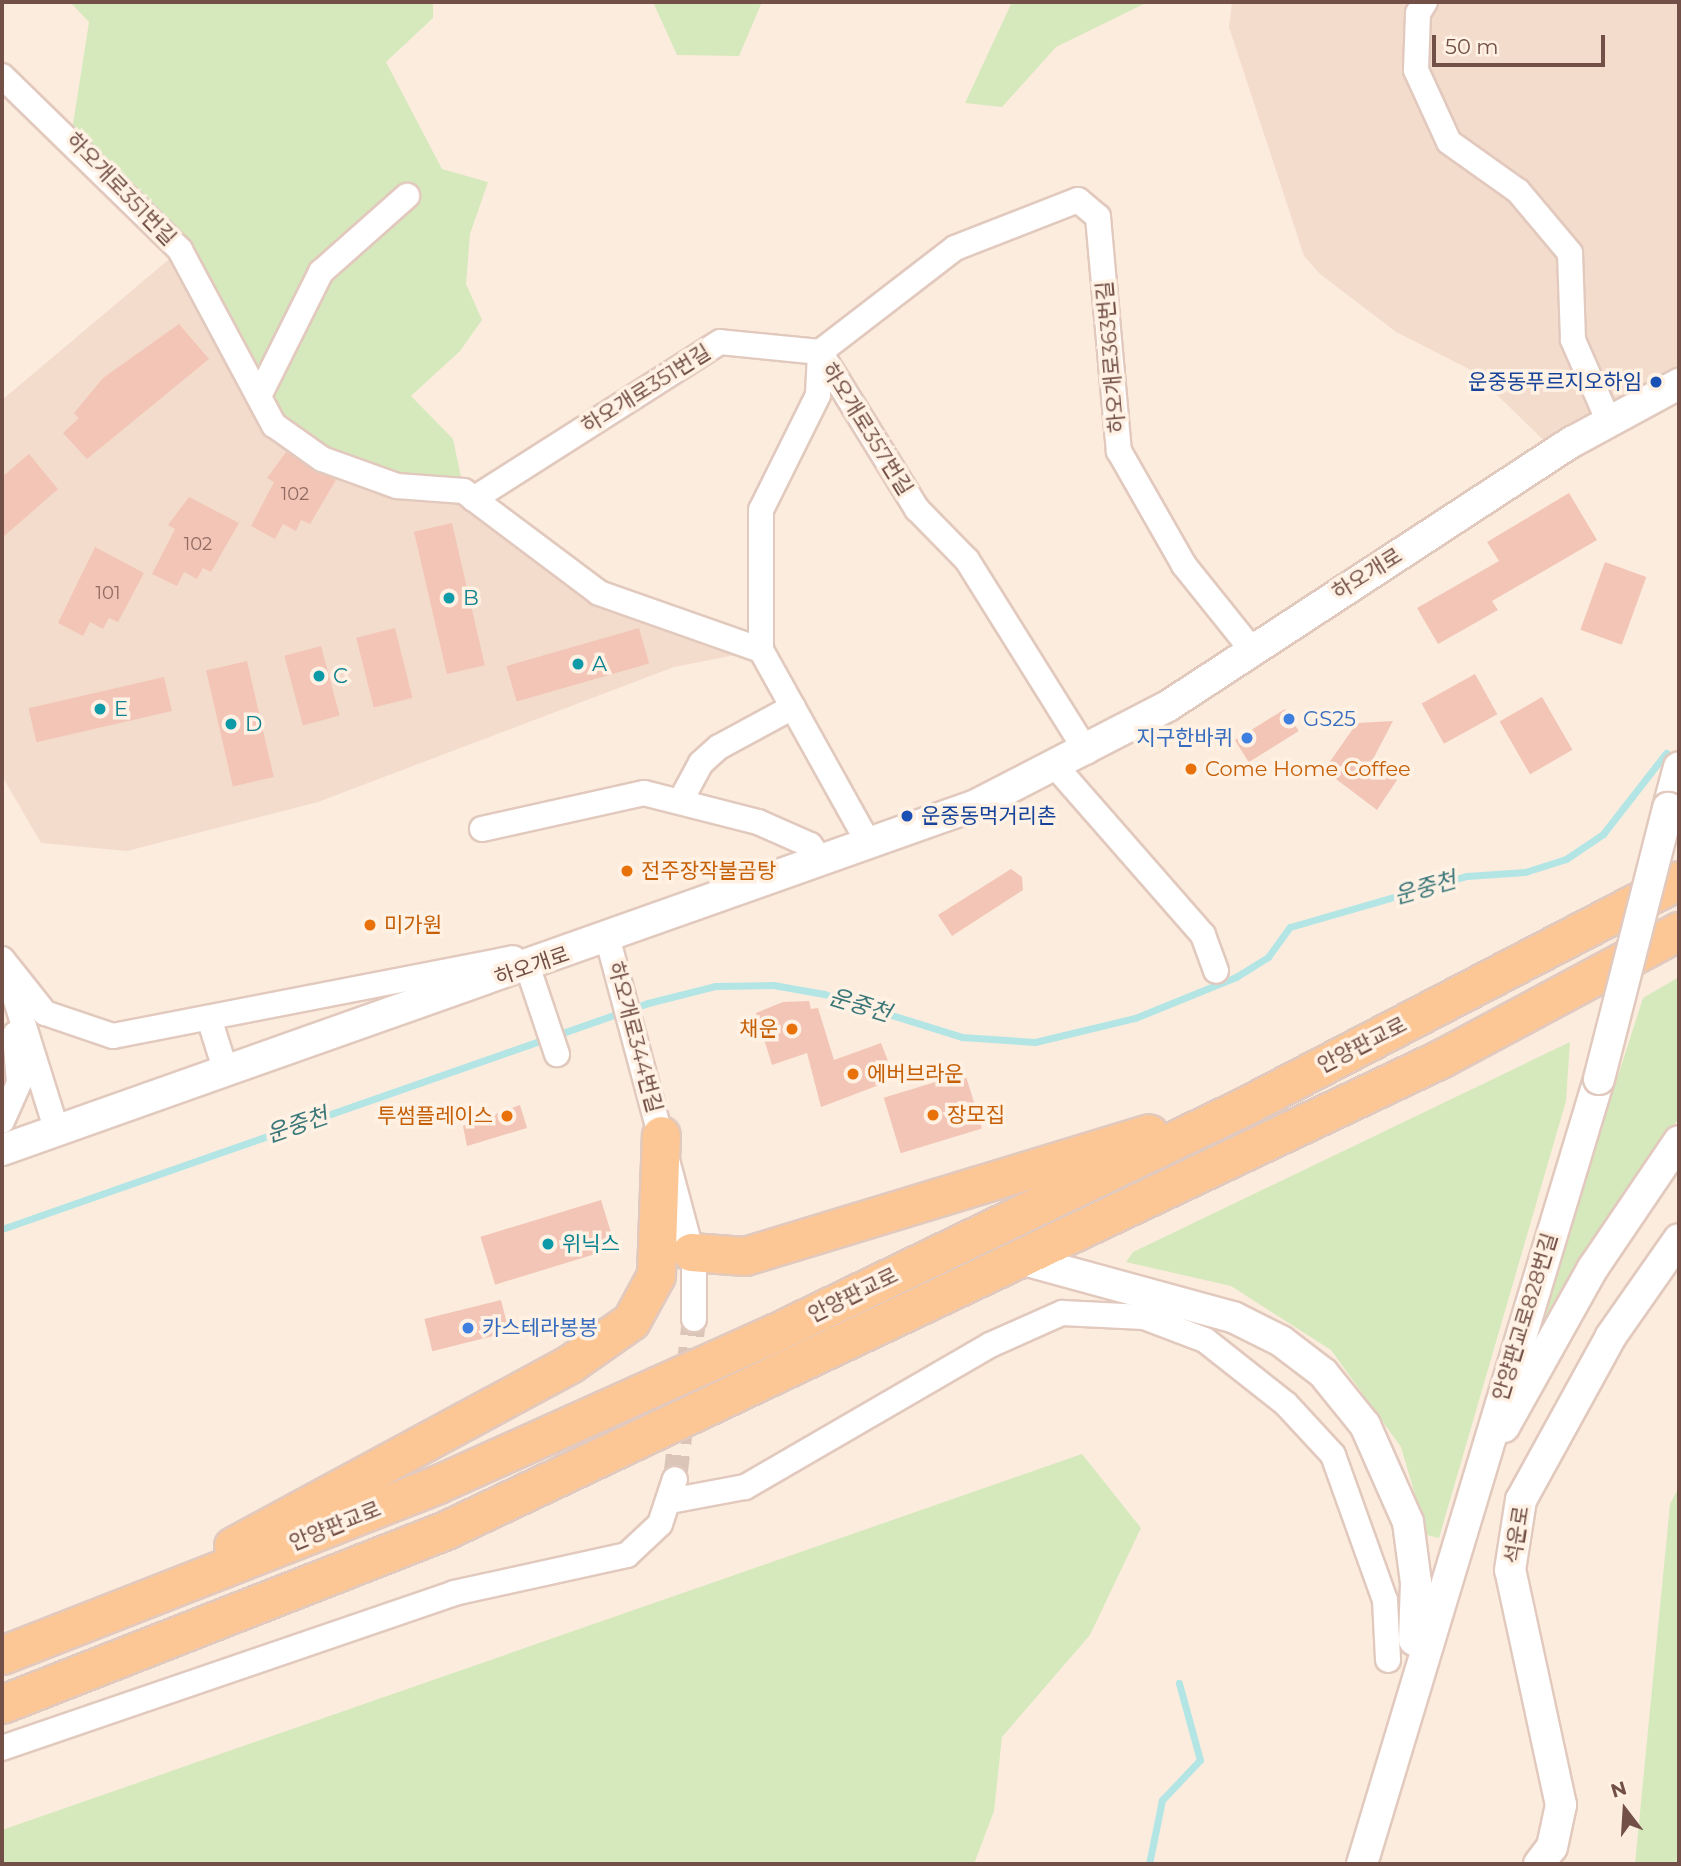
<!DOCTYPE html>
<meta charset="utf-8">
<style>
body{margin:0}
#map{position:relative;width:1681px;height:1866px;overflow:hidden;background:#fcecde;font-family:Montserrat,"Noto Sans KR",sans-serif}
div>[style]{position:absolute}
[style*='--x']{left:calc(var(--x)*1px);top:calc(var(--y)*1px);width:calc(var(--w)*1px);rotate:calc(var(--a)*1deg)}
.residential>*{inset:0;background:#f4dccd}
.green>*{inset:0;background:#d6e9bd}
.stream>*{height:7px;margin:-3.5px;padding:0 3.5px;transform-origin:3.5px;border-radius:3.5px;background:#b3e5e5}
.building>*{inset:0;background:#f2c5b6;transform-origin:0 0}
.minor-tunnel>*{height:24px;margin-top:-12px;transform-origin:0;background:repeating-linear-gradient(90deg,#dac5b8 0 24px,transparent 0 36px)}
.roads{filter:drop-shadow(2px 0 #e2c9be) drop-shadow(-2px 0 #e2c9be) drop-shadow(0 2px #e2c9be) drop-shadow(0 -2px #e2c9be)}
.minor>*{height:24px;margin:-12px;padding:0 12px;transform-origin:12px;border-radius:12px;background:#fff}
.tertiary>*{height:30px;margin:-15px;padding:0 15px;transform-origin:15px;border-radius:15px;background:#fff}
.primary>*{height:37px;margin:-18.5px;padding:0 18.5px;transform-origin:18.5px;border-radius:18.5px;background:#fcc695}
.bridges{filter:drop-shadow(2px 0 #e2c9be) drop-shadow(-2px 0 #e2c9be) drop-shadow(0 2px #e2c9be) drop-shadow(0 -2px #e2c9be)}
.tertiary-bridge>*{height:30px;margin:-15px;padding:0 15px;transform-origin:15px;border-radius:15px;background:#fff}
.dots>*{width:19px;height:19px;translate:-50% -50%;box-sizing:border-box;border:4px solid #fff1e4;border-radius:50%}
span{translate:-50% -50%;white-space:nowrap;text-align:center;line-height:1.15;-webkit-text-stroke:7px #fff1e4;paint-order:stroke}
.number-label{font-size:18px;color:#926c63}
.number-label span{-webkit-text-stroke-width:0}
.street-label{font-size:21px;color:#724f47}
.transit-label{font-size:21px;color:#164399}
.right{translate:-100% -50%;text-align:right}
.left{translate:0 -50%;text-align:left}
.culture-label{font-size:21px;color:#0d838f}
.shop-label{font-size:21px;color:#366cbe}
.food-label{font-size:21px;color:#c56008}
.water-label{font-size:23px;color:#3b7778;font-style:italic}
.frame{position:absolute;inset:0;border:4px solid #724f47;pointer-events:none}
.north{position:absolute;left:1590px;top:1775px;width:70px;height:70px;-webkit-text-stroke:5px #fff1e4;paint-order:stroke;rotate:343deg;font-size:19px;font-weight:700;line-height:28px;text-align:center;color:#724f47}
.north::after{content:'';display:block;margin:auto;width:24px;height:32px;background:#724f47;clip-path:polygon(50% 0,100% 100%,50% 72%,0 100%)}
.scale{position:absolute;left:1432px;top:35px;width:173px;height:32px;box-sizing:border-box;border:4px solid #724f47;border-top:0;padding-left:9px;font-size:21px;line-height:24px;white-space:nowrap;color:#724f47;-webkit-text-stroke:5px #fff1e4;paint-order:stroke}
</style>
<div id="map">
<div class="residential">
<div style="clip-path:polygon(1232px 2px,1679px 2px,1679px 385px,1556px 452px,1471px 370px,1396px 332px,1320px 274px,1304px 256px,1229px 27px)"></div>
<div style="clip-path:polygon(180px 250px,464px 491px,600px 593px,761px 650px,674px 667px,318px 802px,127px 851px,41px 843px,2px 776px,2px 400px)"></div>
</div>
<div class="green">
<div style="clip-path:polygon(70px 2px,433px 2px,433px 18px,386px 62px,442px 169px,488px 182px,470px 234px,466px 284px,482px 320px,460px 351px,411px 396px,453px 439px,464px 491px,397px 486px,274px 425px,180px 250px,71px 137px,89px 22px)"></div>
<div style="clip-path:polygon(653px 2px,762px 2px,739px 56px,677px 55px)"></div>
<div style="clip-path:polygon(1012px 2px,1148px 2px,1056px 47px,1002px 107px,965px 103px)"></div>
<div style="clip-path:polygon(1679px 977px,1679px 1118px,1627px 1192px,1543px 1337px,1535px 1334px,1643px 998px)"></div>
<div style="clip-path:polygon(1570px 1042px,1566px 1101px,1439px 1538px,1427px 1535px,1401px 1447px,1331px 1350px,1231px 1286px,1126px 1262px,1133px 1252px)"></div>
<div style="clip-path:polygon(1082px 1454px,1141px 1528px,1090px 1635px,1002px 1737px,994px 1811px,974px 1864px,2px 1864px,2px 1830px)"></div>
<div style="clip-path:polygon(1679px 1487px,1679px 1864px,1635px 1864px,1670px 1504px)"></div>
</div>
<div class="stream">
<div style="--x:2;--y:1229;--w:684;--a:-19.28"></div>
<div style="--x:648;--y:1003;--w:69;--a:-14.2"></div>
<div style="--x:715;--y:986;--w:58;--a:-1"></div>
<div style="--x:773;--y:985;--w:52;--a:10"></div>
<div style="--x:824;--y:994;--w:145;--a:17.3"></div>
<div style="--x:962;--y:1037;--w:73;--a:3.9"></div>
<div style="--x:1035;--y:1042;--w:103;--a:-13.5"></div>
<div style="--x:1135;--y:1018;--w:109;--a:-22.1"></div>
<div style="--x:1236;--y:977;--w:38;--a:-32"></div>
<div style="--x:1268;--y:957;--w:37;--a:-54"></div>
<div style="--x:1290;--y:927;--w:184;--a:-16.1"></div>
<div style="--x:1467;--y:876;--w:58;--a:-3.9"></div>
<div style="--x:1525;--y:872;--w:43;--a:-17.6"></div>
<div style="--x:1566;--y:859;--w:45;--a:-34"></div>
<div style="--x:1603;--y:834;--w:103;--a:-52.1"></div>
<div style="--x:1149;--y:1864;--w:65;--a:-78.5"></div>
<div style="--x:1162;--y:1800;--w:55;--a:-46.5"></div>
<div style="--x:1200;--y:1760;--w:80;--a:-105.3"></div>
</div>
<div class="building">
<div style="clip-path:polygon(179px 324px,209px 359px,87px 459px,63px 433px,79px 418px,74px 413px,103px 378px)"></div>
<div style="clip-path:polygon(286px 452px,336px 480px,310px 524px,301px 520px,296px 531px,283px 524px,275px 539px,251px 526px,274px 482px,267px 478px)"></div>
<div style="clip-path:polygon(29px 454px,58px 489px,2px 538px,2px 477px)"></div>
<div style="clip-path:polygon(1569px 493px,1597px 540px,1492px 601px,1498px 610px,1438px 644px,1417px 608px,1499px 561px,1487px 542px)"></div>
<div style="clip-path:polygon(189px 497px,239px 523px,211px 572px,203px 568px,197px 579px,184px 572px,177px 586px,152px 574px,175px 529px,168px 525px)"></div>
<div style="left:452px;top:523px;width:146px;height:39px;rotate:77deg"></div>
<div style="clip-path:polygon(95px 547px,144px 573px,118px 622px,109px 618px,103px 629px,90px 622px,83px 636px,58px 623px)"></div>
<div style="left:1605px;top:562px;width:44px;height:72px;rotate:20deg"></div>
<div style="left:395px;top:628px;width:72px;height:40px;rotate:76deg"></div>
<div style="left:639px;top:628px;width:37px;height:138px;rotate:74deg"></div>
<div style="left:321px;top:646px;width:72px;height:38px;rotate:75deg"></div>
<div style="left:247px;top:661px;width:119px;height:42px;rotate:77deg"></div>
<div style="left:1475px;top:674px;width:46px;height:61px;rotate:61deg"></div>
<div style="left:164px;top:677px;width:35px;height:139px;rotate:77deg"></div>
<div style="left:1542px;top:697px;width:61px;height:49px;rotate:60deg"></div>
<div style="left:1285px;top:709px;width:26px;height:59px;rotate:58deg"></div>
<div style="clip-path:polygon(1393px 721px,1371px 763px,1397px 780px,1377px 810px,1324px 770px,1357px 723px)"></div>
<div style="clip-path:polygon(1011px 869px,1022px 877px,1023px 890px,952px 936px,938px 915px)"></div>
<div style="clip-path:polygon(809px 1001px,811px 1009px,818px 1008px,834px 1060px,881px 1043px,895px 1079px,821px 1107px,807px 1053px,772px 1065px,756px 1013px,783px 1002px)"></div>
<div style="left:965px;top:1073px;width:58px;height:85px;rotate:73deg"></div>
<div style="clip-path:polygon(520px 1105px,527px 1128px,467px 1146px,463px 1126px)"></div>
<div style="left:601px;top:1200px;width:50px;height:126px;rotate:73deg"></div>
<div style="left:501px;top:1300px;width:33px;height:79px;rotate:76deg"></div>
</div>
<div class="minor-tunnel">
<div style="--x:675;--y:1479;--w:161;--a:-83.2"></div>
</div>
<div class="roads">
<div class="minor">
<div style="--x:1425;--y:2;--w:13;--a:122"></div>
<div style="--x:1418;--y:13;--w:57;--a:92"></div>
<div style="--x:1416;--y:70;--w:79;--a:65.4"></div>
<div style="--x:1449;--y:142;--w:85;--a:35.4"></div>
<div style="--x:1518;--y:191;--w:81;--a:50"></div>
<div style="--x:1570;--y:253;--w:87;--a:88"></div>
<div style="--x:1573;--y:340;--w:90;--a:66.3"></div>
<div style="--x:2;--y:76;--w:249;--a:44.3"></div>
<div style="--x:180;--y:250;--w:199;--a:61.8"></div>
<div style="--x:274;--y:425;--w:59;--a:35.3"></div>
<div style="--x:322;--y:459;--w:80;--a:19.8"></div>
<div style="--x:397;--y:486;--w:67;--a:4.3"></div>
<div style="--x:464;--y:491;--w:13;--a:39"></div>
<div style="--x:820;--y:352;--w:100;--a:-174.3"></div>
<div style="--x:720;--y:342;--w:292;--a:147.5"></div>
<div style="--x:474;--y:499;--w:156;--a:36.9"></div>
<div style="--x:599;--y:593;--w:172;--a:19.4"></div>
<div style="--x:761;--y:650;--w:222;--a:60.9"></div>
<div style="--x:820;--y:352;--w:170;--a:-37.6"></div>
<div style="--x:955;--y:248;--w:132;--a:-21.3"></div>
<div style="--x:1078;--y:200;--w:26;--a:40"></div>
<div style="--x:1098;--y:217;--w:235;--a:84.9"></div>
<div style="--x:1119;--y:451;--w:131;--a:60.3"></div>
<div style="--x:1184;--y:565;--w:109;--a:51.3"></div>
<div style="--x:820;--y:352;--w:185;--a:58.3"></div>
<div style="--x:917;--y:509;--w:71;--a:45.6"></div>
<div style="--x:967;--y:560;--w:226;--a:58"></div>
<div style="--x:259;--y:396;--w:139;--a:-63.4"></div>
<div style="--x:321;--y:272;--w:115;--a:-41.5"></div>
<div style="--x:761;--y:650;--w:140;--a:-90"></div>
<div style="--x:761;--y:510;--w:128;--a:-63.6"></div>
<div style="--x:818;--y:395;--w:43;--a:-87.3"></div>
<div style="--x:1057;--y:768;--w:222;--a:48.8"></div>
<div style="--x:1203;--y:935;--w:38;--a:70"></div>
<div style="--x:681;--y:800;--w:42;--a:-61.6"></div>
<div style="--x:701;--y:763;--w:24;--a:-42"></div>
<div style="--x:719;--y:747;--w:84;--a:-28.4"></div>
<div style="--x:482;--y:829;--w:166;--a:-12.5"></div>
<div style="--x:644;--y:793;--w:118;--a:14.3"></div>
<div style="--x:758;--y:822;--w:57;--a:23.9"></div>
<div style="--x:810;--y:845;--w:21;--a:53"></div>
<div style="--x:587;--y:944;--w:21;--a:-11"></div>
<div style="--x:608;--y:940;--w:332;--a:75"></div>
<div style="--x:694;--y:1261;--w:58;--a:90"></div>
<div style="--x:2;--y:959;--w:69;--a:51.5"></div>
<div style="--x:45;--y:1013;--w:72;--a:18.7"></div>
<div style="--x:113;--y:1036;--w:408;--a:-11"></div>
<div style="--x:528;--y:968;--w:91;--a:71.4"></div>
<div style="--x:8;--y:975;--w:164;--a:72.6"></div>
<div style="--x:209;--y:1018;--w:57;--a:72.5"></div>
<div style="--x:2;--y:1121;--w:42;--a:-65.9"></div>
<div style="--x:19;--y:1083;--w:49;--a:-94.7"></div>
<div style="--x:670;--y:1501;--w:76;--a:-10.6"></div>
<div style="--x:745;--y:1487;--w:283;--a:-30.1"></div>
<div style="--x:990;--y:1345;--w:79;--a:-24"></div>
<div style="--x:1062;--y:1313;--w:82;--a:2.8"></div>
<div style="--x:1144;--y:1317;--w:65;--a:20.7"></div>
<div style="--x:1205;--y:1340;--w:103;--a:38.3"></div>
<div style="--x:1286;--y:1404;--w:69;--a:47.3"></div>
<div style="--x:1333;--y:1455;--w:154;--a:70.3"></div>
<div style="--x:1385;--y:1600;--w:60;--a:87.1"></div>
<div style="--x:2;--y:1748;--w:478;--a:-18.9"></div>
<div style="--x:454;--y:1593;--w:177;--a:-12.4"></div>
<div style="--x:627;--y:1555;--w:45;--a:-43.2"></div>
<div style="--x:660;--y:1524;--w:47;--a:-71.6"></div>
</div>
<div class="tertiary">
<div style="--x:1668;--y:808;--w:42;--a:-75"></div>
<div style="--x:2;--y:1150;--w:1033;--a:-19.5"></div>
<div style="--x:976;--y:805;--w:216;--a:-27.3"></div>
<div style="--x:1168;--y:706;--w:483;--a:-33.2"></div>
<div style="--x:1572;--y:442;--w:122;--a:-28.5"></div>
<div style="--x:1024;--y:1260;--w:217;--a:15.3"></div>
<div style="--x:1233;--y:1317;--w:54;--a:26.6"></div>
<div style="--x:1281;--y:1341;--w:53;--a:37.3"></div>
<div style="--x:1323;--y:1373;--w:67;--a:51.1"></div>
<div style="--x:1365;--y:1425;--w:106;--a:66.1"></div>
<div style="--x:1408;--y:1522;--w:62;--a:82.5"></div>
<div style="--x:1416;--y:1583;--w:57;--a:92"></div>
<div style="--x:1504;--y:1427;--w:182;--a:-60.8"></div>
<div style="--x:1593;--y:1268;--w:153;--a:-55.9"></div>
<div style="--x:1362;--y:1864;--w:820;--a:-73.2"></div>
<div style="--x:1539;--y:1864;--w:21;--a:-53"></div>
<div style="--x:1552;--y:1847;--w:43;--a:-77.9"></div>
<div style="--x:1561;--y:1805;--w:240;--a:-102.2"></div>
<div style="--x:1510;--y:1570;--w:71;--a:-81.1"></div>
<div style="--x:1521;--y:1500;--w:187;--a:-61.2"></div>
<div style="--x:1611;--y:1336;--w:118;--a:-55"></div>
</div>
<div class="primary">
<div style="--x:691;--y:1252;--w:54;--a:4.2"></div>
<div style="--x:745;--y:1256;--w:422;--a:-16.9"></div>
<div style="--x:233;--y:1546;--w:384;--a:-28.4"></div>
<div style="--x:571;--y:1363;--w:73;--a:-35"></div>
<div style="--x:631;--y:1321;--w:52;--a:-61.5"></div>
<div style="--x:656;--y:1275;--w:140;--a:-88"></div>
<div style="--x:2;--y:1655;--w:468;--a:-21.4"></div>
<div style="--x:438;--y:1484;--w:362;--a:-24.2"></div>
<div style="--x:768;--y:1336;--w:530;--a:-25.74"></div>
<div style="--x:1245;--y:1106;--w:489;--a:-27.5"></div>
<div style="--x:2;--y:1704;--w:479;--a:-21.4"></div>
<div style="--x:448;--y:1529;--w:1100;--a:-25.35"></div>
<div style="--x:1442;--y:1058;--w:269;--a:-28.2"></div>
</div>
</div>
<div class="bridges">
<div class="tertiary-bridge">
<div style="--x:1599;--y:1079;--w:280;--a:-75.7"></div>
</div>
</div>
<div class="dots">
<div style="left:1656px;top:382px;background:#1a4fb4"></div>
<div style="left:449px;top:598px;background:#0f9aa8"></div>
<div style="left:578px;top:664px;background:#0f9aa8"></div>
<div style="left:319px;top:676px;background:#0f9aa8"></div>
<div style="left:100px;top:709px;background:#0f9aa8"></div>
<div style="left:1289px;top:719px;background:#3f7fe0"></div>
<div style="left:231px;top:724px;background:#0f9aa8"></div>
<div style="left:1247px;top:738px;background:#3f7fe0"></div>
<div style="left:1191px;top:769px;background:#e8710a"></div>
<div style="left:907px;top:816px;background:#1a4fb4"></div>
<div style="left:627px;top:871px;background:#e8710a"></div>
<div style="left:370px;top:925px;background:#e8710a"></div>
<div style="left:792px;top:1029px;background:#e8710a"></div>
<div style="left:853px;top:1074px;background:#e8710a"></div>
<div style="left:933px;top:1115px;background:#e8710a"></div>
<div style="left:507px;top:1116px;background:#e8710a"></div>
<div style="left:548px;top:1244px;background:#0f9aa8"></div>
<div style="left:468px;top:1328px;background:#3f7fe0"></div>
</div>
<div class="number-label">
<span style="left:295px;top:494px">102</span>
<span style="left:198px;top:544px">102</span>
<span style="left:108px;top:593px">101</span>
</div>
<div class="street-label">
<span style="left:121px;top:189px;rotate:46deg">하오개로351번길</span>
<span style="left:1111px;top:357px;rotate:-95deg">하오개로363번길</span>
<span style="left:646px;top:389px;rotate:-32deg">하오개로351번길</span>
<span style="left:867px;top:429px;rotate:58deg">하오개로357번길</span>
<span style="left:1367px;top:574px;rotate:-32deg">하오개로</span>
<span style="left:532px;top:966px;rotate:-19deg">하오개로</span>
<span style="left:635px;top:1037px;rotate:75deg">하오개로344번길</span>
<span style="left:1362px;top:1045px;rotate:-27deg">안양판교로</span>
<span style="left:853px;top:1295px;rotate:-26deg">안양판교로</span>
<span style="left:1525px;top:1317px;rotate:-73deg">안양판교로828번길</span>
<span style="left:335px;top:1526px;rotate:-22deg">안양판교로</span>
<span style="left:1517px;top:1535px;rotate:-81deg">석운로</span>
</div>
<div class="transit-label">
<span class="right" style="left:1642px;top:382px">운중동푸르지오하임</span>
<span class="left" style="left:921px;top:816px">운중동먹거리촌</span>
</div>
<div class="culture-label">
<span class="left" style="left:463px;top:598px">B</span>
<span class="left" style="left:592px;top:664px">A</span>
<span class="left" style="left:333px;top:676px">C</span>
<span class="left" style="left:114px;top:709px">E</span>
<span class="left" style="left:245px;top:724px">D</span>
<span class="left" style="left:562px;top:1244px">위닉스</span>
</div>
<div class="shop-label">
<span class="left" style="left:1303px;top:719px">GS25</span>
<span class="right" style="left:1233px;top:738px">지구한바퀴</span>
<span class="left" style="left:482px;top:1328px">카스테라봉봉</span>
</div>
<div class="food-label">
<span class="left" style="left:1205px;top:769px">Come Home Coffee</span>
<span class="left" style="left:641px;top:871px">전주장작불곰탕</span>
<span class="left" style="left:384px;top:925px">미가원</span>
<span class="right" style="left:778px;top:1029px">채운</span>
<span class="left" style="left:867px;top:1074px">에버브라운</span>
<span class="left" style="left:947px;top:1115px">장모집</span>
<span class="right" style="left:493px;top:1116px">투썸플레이스</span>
</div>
<div class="water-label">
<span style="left:1425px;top:888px;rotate:-16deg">운중천</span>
<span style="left:860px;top:1005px;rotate:17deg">운중천</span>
<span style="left:297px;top:1125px;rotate:-19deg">운중천</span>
</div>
<div class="frame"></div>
<div class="north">N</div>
<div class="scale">50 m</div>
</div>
